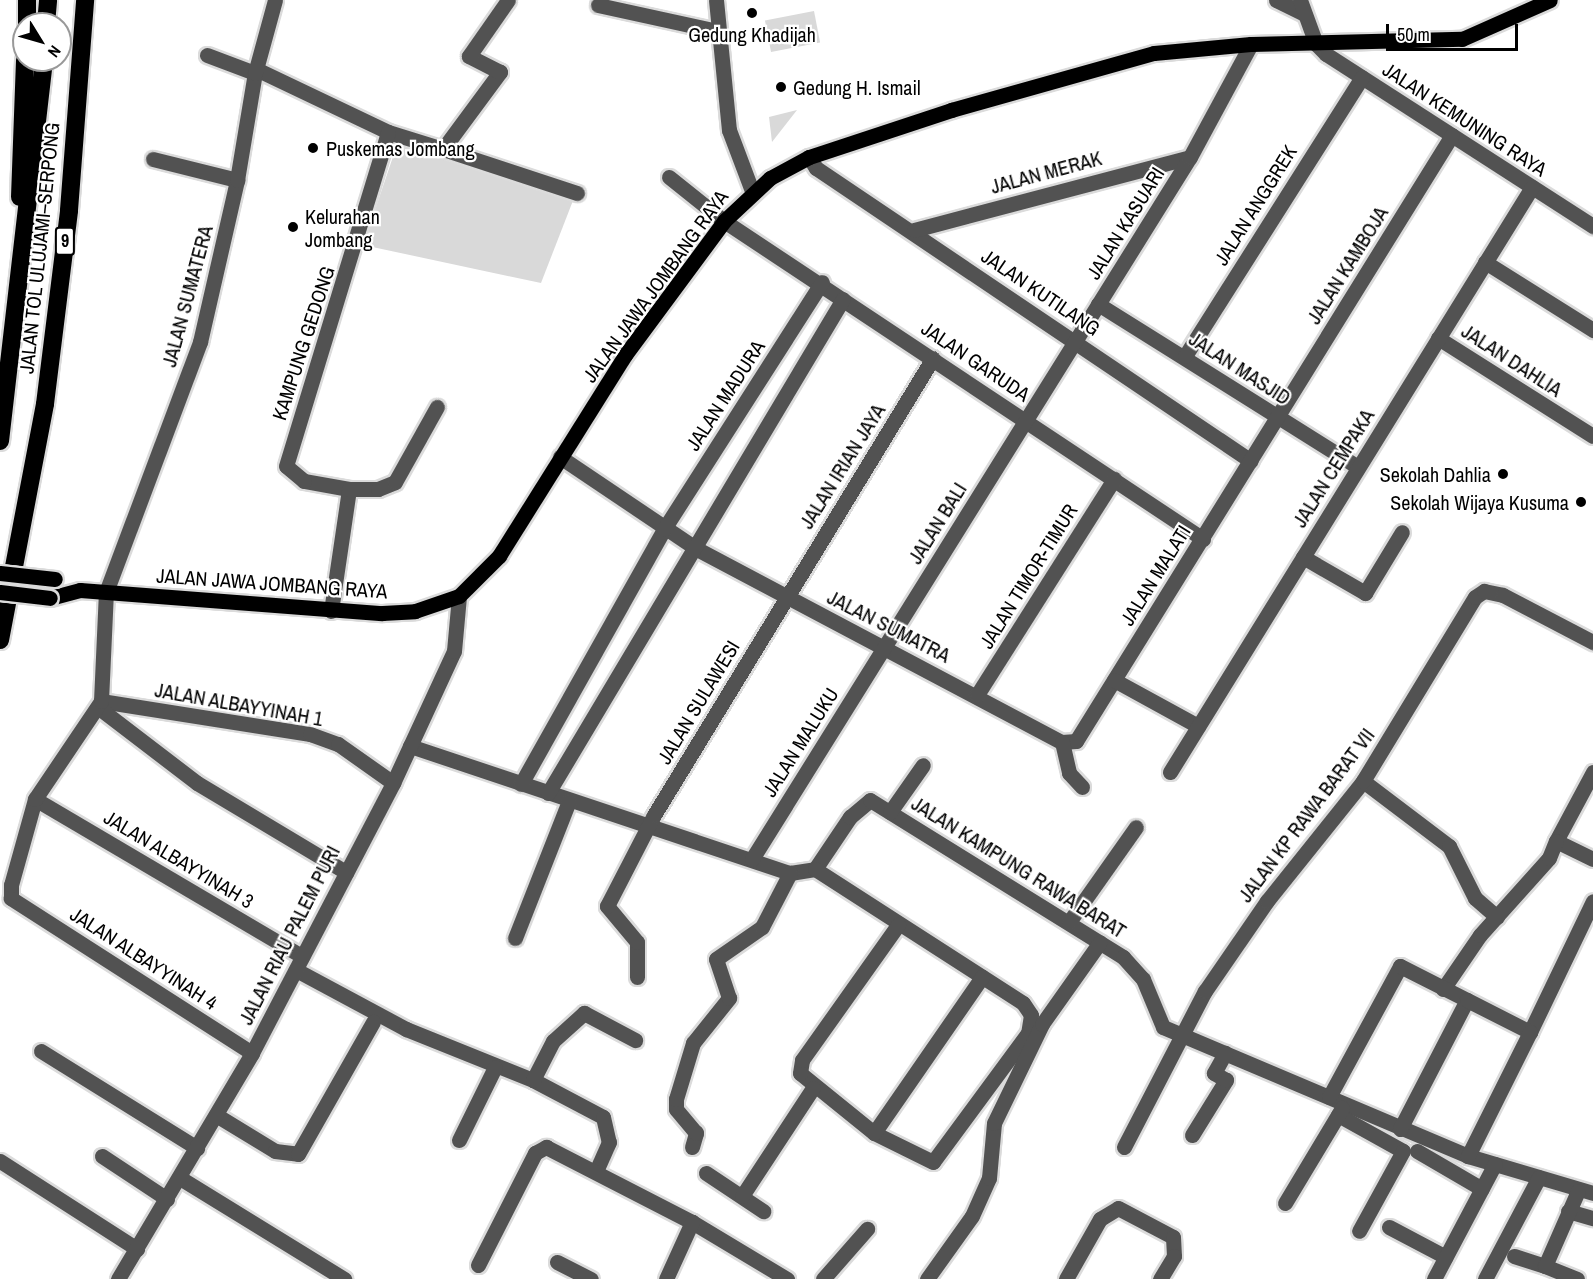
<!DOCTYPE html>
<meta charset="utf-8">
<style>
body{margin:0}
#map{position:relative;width:1593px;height:1279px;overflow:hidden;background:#fff;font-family:"Archivo Narrow",sans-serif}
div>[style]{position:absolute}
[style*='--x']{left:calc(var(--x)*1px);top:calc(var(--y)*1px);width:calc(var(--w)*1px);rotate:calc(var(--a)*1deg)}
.green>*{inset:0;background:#d9d9d9;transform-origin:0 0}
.roads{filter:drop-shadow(2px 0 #dbdbdb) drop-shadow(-2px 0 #dbdbdb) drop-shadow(0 2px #dbdbdb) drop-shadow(0 -2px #dbdbdb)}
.minor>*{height:15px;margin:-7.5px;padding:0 7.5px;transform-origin:7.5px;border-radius:7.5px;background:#525252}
.major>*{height:15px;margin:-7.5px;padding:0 7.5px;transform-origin:7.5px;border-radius:7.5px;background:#000}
.highway>*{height:18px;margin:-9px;padding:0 9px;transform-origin:9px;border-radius:9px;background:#000}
.bridges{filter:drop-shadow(2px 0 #dbdbdb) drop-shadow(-2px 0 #dbdbdb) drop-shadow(0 2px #dbdbdb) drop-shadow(0 -2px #dbdbdb)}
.major-bridge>*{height:15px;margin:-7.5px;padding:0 7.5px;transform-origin:7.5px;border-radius:7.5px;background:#000}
.dots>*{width:16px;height:16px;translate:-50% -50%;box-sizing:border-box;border:3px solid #fff;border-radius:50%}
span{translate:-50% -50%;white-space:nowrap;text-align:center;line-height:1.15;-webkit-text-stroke:4.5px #fff;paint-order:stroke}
.shield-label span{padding:2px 4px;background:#fff;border:2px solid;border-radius:4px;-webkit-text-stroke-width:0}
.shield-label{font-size:18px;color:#000;font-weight:700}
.poi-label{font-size:20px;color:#000}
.left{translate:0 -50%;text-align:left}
.right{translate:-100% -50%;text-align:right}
.street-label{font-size:20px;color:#000}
.north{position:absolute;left:12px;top:12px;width:60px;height:60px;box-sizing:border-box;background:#fff;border:2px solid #999;border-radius:50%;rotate:127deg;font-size:16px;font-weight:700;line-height:24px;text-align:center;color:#000}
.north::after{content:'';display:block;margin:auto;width:21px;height:27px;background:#000;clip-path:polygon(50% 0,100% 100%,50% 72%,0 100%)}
.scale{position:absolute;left:1386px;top:24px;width:132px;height:27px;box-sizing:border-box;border:3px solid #000;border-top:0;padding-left:8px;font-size:18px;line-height:21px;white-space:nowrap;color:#000;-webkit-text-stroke:4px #fff;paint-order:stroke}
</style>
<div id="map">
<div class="green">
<div style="left:814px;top:11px;width:32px;height:50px;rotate:79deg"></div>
<div style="clip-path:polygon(797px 110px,772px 142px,769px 117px)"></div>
<div style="clip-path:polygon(398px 142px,574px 198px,541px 283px,363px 245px)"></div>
</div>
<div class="roads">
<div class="minor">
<div style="--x:716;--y:0;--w:131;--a:84.3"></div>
<div style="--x:729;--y:130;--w:65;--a:69.3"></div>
<div style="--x:1276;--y:0;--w:30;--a:26"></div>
<div style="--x:1300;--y:0;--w:47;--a:70"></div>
<div style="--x:1316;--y:44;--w:14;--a:45"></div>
<div style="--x:1326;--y:54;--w:318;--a:32.8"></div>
<div style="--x:598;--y:5;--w:122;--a:12.3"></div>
<div style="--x:207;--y:55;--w:51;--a:20.6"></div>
<div style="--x:256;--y:69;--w:146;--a:25.5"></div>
<div style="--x:388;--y:132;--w:58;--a:17.2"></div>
<div style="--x:443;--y:149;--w:96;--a:-53.5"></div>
<div style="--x:500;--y:72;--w:35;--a:-153"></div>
<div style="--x:469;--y:56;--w:68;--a:-55.1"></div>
<div style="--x:443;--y:149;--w:141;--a:18.2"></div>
<div style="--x:809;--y:157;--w:13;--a:58"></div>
<div style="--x:816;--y:168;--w:524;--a:33.96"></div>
<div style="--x:153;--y:159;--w:87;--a:14"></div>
<div style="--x:669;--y:177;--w:70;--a:38.7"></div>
<div style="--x:724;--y:221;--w:575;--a:33.58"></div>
<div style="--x:914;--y:230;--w:285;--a:-14.8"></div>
<div style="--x:1485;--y:262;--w:128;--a:32.2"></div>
<div style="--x:1098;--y:304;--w:307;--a:32.1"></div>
<div style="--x:1438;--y:338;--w:183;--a:32.3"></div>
<div style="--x:1185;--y:356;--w:330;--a:-57.6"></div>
<div style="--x:560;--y:457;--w:165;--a:33.9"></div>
<div style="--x:697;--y:549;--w:413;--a:27.9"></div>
<div style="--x:1062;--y:742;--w:14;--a:-4"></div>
<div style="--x:1076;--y:741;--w:713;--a:-58.18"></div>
<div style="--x:349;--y:489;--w:46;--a:-169.9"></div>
<div style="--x:304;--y:481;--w:23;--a:-140"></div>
<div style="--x:286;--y:466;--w:349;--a:-73"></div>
<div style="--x:1303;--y:557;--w:72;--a:30.1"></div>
<div style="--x:1365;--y:593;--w:71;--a:-58.8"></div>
<div style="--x:331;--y:611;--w:123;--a:-81.6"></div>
<div style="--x:349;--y:489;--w:29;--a:0"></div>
<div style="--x:378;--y:489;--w:18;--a:-22"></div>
<div style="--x:395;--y:482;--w:86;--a:-60.8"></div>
<div style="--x:1114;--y:680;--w:96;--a:28.7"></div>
<div style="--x:977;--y:695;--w:256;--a:-57.6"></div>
<div style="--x:101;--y:701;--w:212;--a:9"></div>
<div style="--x:310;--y:734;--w:30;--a:20"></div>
<div style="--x:338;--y:744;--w:67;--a:35.3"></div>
<div style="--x:99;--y:708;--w:123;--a:37.4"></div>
<div style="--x:197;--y:783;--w:174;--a:30.9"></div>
<div style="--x:1062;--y:742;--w:32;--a:77"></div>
<div style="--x:1069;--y:773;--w:19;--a:47"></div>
<div style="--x:410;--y:746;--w:401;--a:18.5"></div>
<div style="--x:790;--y:873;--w:25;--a:-9"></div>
<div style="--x:815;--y:869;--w:63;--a:-56.1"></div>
<div style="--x:850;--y:817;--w:26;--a:-40"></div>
<div style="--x:870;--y:800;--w:298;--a:31.8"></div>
<div style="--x:1123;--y:957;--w:30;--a:48"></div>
<div style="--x:1143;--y:979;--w:52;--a:67.4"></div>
<div style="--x:1163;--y:1027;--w:331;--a:22.9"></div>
<div style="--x:1468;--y:1156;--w:130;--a:16.5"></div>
<div style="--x:1170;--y:772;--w:688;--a:-58.25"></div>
<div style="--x:1593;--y:772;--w:78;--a:118.2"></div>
<div style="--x:1556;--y:841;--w:41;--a:25.9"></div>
<div style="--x:1363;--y:781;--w:108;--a:37.1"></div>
<div style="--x:1449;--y:846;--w:58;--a:63.4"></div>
<div style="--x:1475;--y:898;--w:29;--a:41"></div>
<div style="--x:521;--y:784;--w:292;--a:-60.7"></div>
<div style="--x:664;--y:529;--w:293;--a:-57.4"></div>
<div style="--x:548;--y:793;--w:575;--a:-59.16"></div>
<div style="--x:35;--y:799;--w:310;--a:30.5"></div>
<div style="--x:890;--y:812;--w:57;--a:-54.9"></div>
<div style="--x:752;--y:859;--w:827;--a:-58.04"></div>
<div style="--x:1190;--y:157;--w:128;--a:-61.6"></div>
<div style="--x:815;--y:869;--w:247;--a:32.8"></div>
<div style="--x:1023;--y:1003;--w:14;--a:56"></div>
<div style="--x:1031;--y:1015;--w:18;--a:99"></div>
<div style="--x:1028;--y:1033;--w:160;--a:126.4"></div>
<div style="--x:933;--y:1162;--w:66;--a:-153.8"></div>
<div style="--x:874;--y:1133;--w:95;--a:-141"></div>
<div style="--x:800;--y:1073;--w:13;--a:-81"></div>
<div style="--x:802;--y:1060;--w:166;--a:-54.6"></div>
<div style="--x:1069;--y:922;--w:116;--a:-54.8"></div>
<div style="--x:515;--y:938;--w:147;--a:-68.5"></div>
<div style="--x:296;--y:970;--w:125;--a:28.2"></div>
<div style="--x:406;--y:1029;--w:137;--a:21.9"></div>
<div style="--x:533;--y:1080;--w:79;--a:27.9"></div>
<div style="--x:603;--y:1117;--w:26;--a:77"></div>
<div style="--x:609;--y:1142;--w:32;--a:114"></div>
<div style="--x:637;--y:977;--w:35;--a:-90"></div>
<div style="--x:637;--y:942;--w:47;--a:-129.8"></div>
<div style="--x:607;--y:906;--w:102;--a:-62.7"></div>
<div style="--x:654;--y:815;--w:535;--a:-58.6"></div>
<div style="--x:1443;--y:989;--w:65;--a:-55.6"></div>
<div style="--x:1480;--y:935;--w:103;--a:-48.1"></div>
<div style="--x:1549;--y:858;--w:18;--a:-68"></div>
<div style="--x:1530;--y:1032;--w:145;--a:-64.3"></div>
<div style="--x:41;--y:1051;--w:184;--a:31.9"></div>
<div style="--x:252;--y:1053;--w:287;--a:-147.3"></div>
<div style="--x:11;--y:898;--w:13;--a:-90"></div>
<div style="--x:11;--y:885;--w:89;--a:-74.4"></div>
<div style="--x:35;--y:799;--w:118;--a:-56"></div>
<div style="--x:101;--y:701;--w:109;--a:-87.4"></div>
<div style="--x:106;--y:592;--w:267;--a:-69.4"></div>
<div style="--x:200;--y:342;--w:166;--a:-77.1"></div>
<div style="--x:237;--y:180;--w:109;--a:-80.5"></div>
<div style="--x:255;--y:73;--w:76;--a:-74.7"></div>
<div style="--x:533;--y:1080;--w:44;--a:-62.9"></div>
<div style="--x:553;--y:1041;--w:42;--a:-42.1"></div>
<div style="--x:584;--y:1013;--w:58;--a:27.9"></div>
<div style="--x:1329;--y:1097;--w:149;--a:-61.5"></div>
<div style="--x:1400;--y:966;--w:75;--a:26.9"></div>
<div style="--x:216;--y:1115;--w:69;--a:31.4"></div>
<div style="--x:275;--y:1151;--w:23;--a:7"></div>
<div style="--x:298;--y:1154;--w:152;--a:-60.4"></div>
<div style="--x:1338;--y:1115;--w:74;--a:29"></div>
<div style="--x:1403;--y:1151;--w:91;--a:118.8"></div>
<div style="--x:1400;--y:1129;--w:145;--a:-62.6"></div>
<div style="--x:1467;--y:1000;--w:71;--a:26.9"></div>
<div style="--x:1530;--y:1032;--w:139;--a:116.6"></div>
<div style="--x:874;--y:1133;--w:190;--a:-55.3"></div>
<div style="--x:1192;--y:1135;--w:65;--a:-58.3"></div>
<div style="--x:1226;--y:1080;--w:14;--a:-150"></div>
<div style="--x:1214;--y:1073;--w:23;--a:-61"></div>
<div style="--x:459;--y:1140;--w:81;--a:-63.7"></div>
<div style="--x:692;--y:1147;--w:15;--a:-74"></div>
<div style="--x:696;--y:1133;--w:31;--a:-130"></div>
<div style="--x:676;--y:1109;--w:10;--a:-90"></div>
<div style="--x:676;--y:1099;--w:59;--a:-73.1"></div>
<div style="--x:693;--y:1043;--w:58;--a:-51.3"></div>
<div style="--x:729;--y:998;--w:41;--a:-108.4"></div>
<div style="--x:716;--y:959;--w:56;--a:-34.8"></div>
<div style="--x:762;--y:927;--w:61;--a:-62.6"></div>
<div style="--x:1124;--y:1147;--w:176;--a:-62.6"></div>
<div style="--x:1205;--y:991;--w:109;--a:-55.4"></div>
<div style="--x:1267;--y:901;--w:154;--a:-51.3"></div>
<div style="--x:1363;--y:781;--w:215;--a:-58.7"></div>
<div style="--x:1475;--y:597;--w:11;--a:-34"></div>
<div style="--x:1484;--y:591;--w:19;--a:12"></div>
<div style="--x:1503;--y:595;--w:102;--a:27.6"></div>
<div style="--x:1417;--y:1151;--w:75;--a:30.3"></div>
<div style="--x:102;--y:1156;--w:78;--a:33.5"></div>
<div style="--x:0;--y:1161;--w:163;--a:32.7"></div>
<div style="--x:706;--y:1173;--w:69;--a:33.7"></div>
<div style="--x:180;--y:1178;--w:193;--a:31.6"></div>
<div style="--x:742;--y:1196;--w:129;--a:-56.7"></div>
<div style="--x:1285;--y:1203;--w:111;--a:-59"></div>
<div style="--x:1568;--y:1211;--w:26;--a:16"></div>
<div style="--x:1389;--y:1227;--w:64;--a:27.8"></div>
<div style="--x:1514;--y:1256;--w:33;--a:18"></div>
<div style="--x:557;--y:1262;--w:38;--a:27"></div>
<div style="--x:478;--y:1265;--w:126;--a:-63"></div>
<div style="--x:535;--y:1153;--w:13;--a:-29"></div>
<div style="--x:546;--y:1147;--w:164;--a:27.2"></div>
<div style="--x:692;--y:1222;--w:111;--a:31"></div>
<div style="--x:118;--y:1279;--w:263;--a:-59.3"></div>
<div style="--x:252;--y:1053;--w:305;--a:-62.4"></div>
<div style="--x:393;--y:783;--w:145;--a:-65.2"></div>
<div style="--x:454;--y:651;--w:55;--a:-84.8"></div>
<div style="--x:666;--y:1279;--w:63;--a:-65.5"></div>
<div style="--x:823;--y:1279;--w:67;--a:-48.7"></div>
<div style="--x:927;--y:1279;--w:77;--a:-54.5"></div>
<div style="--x:972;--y:1216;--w:42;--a:-65.9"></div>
<div style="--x:989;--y:1178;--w:55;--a:-84.8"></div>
<div style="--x:994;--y:1123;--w:110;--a:-64.1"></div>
<div style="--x:1042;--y:1024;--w:100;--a:-54.7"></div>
<div style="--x:1066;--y:1279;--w:69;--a:-60.5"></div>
<div style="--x:1100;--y:1219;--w:21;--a:-31"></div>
<div style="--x:1118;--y:1208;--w:62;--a:27.8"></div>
<div style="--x:1173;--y:1237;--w:19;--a:87"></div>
<div style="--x:1174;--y:1256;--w:27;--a:121"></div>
<div style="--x:1434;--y:1279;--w:130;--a:-62.1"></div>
<div style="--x:1485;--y:1279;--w:115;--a:-62.1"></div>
<div style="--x:1577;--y:1279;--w:35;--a:-158"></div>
<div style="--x:1545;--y:1266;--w:82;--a:-66.3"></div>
</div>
<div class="major">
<div style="--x:50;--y:598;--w:31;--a:-15"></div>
<div style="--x:80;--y:590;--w:303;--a:4.4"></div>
<div style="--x:382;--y:613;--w:33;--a:-3"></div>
<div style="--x:415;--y:611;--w:46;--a:-18.8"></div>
<div style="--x:459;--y:596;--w:57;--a:-45"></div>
<div style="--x:499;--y:556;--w:237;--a:-57.9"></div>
<div style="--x:625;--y:355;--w:167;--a:-53.5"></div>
<div style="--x:724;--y:221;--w:63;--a:-43.1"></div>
<div style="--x:770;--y:178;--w:44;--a:-28.3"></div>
<div style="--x:809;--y:157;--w:150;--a:-18.3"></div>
<div style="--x:951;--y:110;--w:211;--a:-15.7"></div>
<div style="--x:1154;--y:53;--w:97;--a:-5.3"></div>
<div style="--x:1251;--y:44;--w:211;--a:-1.4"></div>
<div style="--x:1462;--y:39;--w:96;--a:-23.9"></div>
</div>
<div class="highway">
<div style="--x:27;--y:24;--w:24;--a:-90"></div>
<div style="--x:46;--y:24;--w:24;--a:-85"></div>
<div style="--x:20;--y:197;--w:137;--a:-87.9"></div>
<div style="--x:0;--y:441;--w:384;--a:-83.4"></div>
<div style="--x:0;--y:640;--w:240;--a:-79.2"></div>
<div style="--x:45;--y:404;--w:195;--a:-82.9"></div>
<div style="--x:69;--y:210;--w:211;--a:-85.6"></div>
</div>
</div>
<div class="bridges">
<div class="major-bridge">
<div style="--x:0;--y:573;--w:55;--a:6.2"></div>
<div style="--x:0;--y:592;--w:50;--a:6.8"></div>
</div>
</div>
<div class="dots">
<div style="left:752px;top:13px;background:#000"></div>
<div style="left:781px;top:87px;background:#000"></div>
<div style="left:313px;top:148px;background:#000"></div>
<div style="left:293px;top:227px;background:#000"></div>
<div style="left:1503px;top:474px;background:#000"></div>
<div style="left:1581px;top:502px;background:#000"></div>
</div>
<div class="shield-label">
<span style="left:65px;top:241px">9</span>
</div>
<div class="poi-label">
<span style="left:752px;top:34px">Gedung Khadijah</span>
<span class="left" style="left:793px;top:87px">Gedung H. Ismail</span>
<span class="left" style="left:326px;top:148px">Puskemas Jombang</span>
<span class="left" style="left:305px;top:228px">Kelurahan<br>Jombang</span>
<span class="right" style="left:1491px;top:474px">Sekolah Dahlia</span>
<span class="right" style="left:1569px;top:502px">Sekolah Wijaya Kusuma</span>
</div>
<div class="street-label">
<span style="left:1465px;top:119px;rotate:33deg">JALAN KEMUNING RAYA</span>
<span style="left:1046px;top:172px;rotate:-15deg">JALAN MERAK</span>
<span style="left:1255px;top:205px;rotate:-58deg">JALAN ANGGREK</span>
<span style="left:1125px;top:223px;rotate:-58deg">JALAN KASUARI</span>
<span style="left:39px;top:248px;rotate:-84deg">JALAN TOL ULUJAMI–SERPONG</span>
<span style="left:1347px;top:265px;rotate:-58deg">JALAN KAMBOJA</span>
<span style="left:655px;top:286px;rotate:-54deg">JALAN JAWA JOMBANG RAYA</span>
<span style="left:1041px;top:292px;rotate:34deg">JALAN KUTILANG</span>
<span style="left:187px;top:296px;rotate:-75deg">JALAN SUMATERA</span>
<span style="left:303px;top:343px;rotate:-72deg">KAMPUNG GEDONG</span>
<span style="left:1512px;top:360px;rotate:33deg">JALAN DAHLIA</span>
<span style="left:976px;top:361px;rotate:34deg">JALAN GARUDA</span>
<span style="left:1240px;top:368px;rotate:33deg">JALAN MASJID</span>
<span style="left:725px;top:395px;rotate:-57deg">JALAN MADURA</span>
<span style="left:842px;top:466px;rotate:-58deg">JALAN IRIAN JAYA</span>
<span style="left:1333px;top:468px;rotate:-58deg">JALAN CEMPAKA</span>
<span style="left:937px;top:523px;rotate:-58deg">JALAN BALI</span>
<span style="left:1155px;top:575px;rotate:-58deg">JALAN MALATI</span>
<span style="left:1028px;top:576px;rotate:-58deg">JALAN TIMOR-TIMUR</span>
<span style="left:272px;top:583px;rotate:4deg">JALAN JAWA JOMBANG RAYA</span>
<span style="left:889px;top:626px;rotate:27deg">JALAN SUMATRA</span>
<span style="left:698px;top:702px;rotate:-59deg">JALAN SULAWESI</span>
<span style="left:239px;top:704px;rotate:10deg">JALAN ALBAYYINAH 1</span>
<span style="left:800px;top:742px;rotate:-58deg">JALAN MALUKU</span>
<span style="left:1306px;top:815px;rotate:-53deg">JALAN KP RAWA BARAT VII</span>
<span style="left:179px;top:859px;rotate:31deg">JALAN ALBAYYINAH 3</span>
<span style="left:1019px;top:867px;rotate:32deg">JALAN KAMPUNG RAWA BARAT</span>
<span style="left:289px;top:935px;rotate:-63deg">JALAN RIAU PALEM PURI</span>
<span style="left:144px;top:958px;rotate:33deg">JALAN ALBAYYINAH 4</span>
</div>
<div class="north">N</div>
<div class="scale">50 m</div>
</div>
